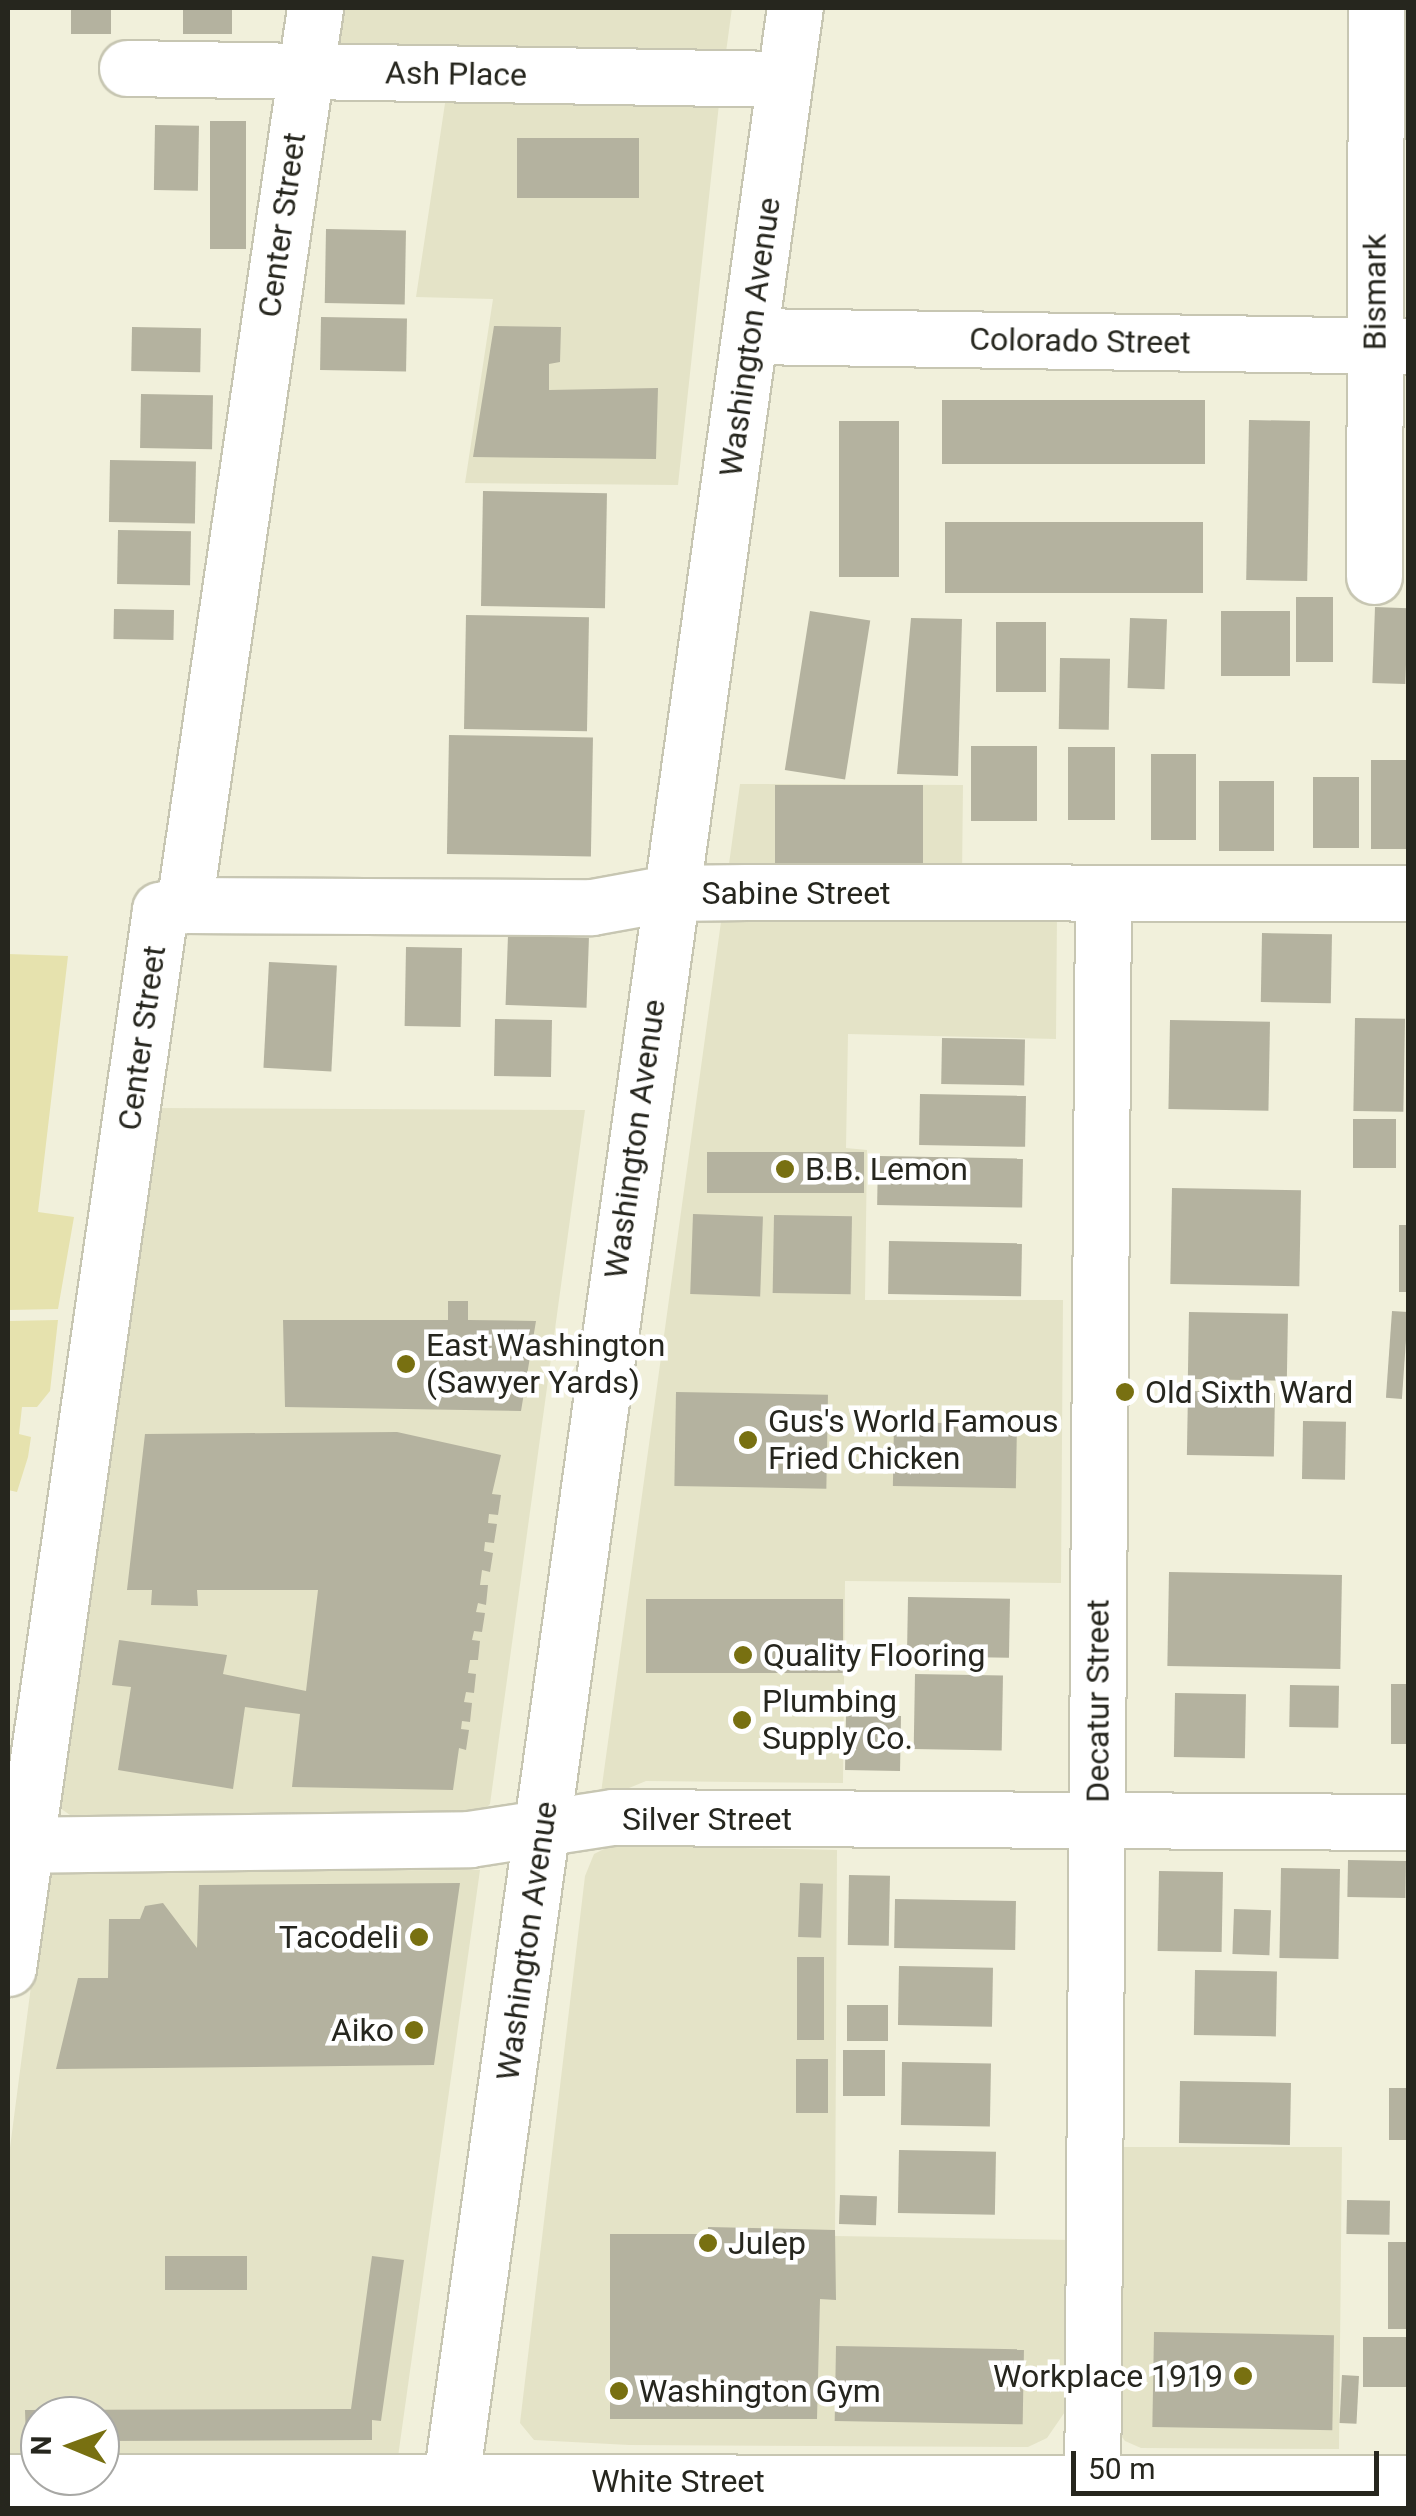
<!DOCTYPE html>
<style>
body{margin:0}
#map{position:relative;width:1416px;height:2516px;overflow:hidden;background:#f1f0db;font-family:Roboto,sans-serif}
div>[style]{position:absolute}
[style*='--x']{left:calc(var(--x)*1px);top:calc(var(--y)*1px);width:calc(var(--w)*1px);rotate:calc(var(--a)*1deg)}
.built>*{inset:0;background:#e4e3c7}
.green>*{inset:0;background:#e6e2ae}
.building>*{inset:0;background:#b4b29f;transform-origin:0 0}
.roads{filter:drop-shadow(2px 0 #c7c6b2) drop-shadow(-2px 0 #c7c6b2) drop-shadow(0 2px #c7c6b2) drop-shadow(0 -2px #c7c6b2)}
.minor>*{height:55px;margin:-27.5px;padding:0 27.5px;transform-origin:27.5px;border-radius:27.5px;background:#fff}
.major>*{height:55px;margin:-27.5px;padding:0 27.5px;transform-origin:27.5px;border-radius:27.5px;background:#fff}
.dots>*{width:28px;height:28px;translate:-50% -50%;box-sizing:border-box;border:5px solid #fff;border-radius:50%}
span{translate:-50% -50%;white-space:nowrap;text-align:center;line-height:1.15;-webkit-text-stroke:9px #fff;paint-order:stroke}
.street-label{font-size:32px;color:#26261e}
.poi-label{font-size:32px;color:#26261e}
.left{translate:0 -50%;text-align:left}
.right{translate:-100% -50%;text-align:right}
.frame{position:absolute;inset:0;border:10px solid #26261e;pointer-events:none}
.north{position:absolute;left:20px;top:2396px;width:100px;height:100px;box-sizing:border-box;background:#fff;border:2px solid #a8a8a5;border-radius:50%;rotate:271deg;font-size:28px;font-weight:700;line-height:40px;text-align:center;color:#26261e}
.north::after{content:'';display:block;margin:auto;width:35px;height:45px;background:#787011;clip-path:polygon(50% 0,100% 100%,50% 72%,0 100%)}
.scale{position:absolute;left:1071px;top:2451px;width:308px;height:45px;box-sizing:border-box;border:5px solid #26261e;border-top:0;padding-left:12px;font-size:30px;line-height:35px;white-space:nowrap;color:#26261e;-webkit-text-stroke:8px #fff;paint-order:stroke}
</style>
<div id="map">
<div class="built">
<div style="clip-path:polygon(327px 8px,732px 8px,724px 67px,320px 57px)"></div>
<div style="clip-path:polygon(447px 90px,719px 104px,678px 485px,465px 483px,493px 299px,416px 297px)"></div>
<div style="clip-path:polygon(740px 784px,963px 785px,962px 878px,1057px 914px,1056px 1039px,848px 1034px,846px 1148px,867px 1150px,865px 1300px,1063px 1300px,1061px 1583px,845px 1581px,843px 1783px,646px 1781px,600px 1800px)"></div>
<div style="clip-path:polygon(157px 1108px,585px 1110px,490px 1804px,480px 1814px,73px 1817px,57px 1806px)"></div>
<div style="clip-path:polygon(612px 1845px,837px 1850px,835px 2236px,1073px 2240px,1071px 2403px,1047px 2438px,1028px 2447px,629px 2445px,534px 2440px,520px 2423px,585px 1876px,594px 1854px)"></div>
<div style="clip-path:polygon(480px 1870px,397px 2464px,100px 2457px,100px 2416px,40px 2416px,40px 2456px,8px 2455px,8px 2163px,46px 1871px)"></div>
<div style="clip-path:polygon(1105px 2147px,1342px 2147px,1339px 2449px,1141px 2448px,1125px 2441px,1112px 2424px)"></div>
</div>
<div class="green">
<div style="clip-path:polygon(8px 954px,68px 956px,38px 1212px,74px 1217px,58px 1309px,8px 1310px)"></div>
<div style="clip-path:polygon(58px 1320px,50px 1391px,37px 1407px,22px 1407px,19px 1434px,31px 1437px,28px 1457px,17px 1492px,8px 1490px,8px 1321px)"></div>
</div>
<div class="building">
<div style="left:71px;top:8px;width:40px;height:26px"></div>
<div style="left:183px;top:8px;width:49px;height:26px"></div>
<div style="left:210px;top:121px;width:36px;height:128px"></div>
<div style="left:155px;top:125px;width:44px;height:65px;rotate:1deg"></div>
<div style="left:517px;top:138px;width:122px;height:60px"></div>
<div style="left:326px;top:229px;width:80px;height:74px;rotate:1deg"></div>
<div style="left:321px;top:317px;width:86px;height:53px;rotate:1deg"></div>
<div style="clip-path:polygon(494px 326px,561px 327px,560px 362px,549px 364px,549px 390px,658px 388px,656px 459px,473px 457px)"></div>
<div style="left:132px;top:327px;width:69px;height:44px;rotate:1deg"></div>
<div style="left:141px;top:394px;width:72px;height:54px;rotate:1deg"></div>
<div style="left:942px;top:400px;width:263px;height:64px"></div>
<div style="left:1249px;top:420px;width:61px;height:160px;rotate:1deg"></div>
<div style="left:839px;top:421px;width:60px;height:156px"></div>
<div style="left:110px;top:460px;width:86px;height:62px;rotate:1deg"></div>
<div style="left:483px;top:491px;width:124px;height:115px;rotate:1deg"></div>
<div style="left:945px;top:522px;width:258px;height:71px"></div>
<div style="left:118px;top:530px;width:73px;height:54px;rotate:1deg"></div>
<div style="left:1296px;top:597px;width:37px;height:65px"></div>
<div style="left:1375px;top:607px;width:33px;height:76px;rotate:2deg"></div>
<div style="left:114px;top:609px;width:60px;height:30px;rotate:1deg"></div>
<div style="left:810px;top:611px;width:61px;height:161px;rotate:9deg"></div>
<div style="left:1221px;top:611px;width:69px;height:65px"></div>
<div style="left:466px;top:615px;width:123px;height:114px;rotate:1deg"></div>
<div style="clip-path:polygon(911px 618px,962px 619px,958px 776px,897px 774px)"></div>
<div style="left:1130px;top:618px;width:37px;height:70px;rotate:2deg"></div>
<div style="left:996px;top:622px;width:50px;height:70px"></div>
<div style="left:1060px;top:658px;width:50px;height:71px;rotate:1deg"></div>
<div style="left:449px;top:735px;width:144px;height:119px;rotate:1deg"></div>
<div style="left:971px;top:746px;width:66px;height:75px"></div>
<div style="left:1068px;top:747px;width:47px;height:73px"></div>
<div style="left:1151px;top:754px;width:45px;height:86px"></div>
<div style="left:1371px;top:760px;width:37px;height:89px"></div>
<div style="left:1313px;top:777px;width:46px;height:71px"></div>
<div style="left:1219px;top:781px;width:55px;height:70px"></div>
<div style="left:775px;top:785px;width:148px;height:82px"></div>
<div style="left:1262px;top:933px;width:70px;height:69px;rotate:1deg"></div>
<div style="left:508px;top:935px;width:81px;height:70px;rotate:2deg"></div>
<div style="left:406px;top:947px;width:56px;height:79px;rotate:1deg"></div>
<div style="left:269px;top:962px;width:68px;height:106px;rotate:3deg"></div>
<div style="left:1355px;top:1018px;width:50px;height:93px;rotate:1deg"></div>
<div style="left:495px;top:1019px;width:57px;height:57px;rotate:1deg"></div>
<div style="left:1170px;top:1020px;width:100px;height:89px;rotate:1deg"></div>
<div style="left:942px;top:1038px;width:83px;height:46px;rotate:1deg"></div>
<div style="left:920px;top:1094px;width:106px;height:51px;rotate:1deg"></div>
<div style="left:1353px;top:1119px;width:43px;height:49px"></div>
<div style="left:707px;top:1152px;width:157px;height:41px"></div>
<div style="left:878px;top:1156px;width:145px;height:49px;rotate:1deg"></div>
<div style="left:1172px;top:1188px;width:129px;height:96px;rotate:1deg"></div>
<div style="left:693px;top:1214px;width:70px;height:80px;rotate:2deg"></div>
<div style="left:774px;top:1215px;width:78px;height:78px;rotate:1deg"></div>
<div style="left:1399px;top:1225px;width:9px;height:67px"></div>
<div style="left:889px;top:1241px;width:133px;height:53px;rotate:1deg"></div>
<div style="clip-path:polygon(448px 1301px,468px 1301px,468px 1320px,536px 1321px,521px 1411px,285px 1407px,283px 1320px,448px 1320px)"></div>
<div style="left:1392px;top:1311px;width:16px;height:87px;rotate:4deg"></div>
<div style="left:1189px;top:1312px;width:99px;height:67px;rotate:1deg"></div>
<div style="left:1188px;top:1391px;width:87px;height:64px;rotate:1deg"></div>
<div style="left:676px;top:1392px;width:152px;height:94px;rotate:1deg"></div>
<div style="left:1303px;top:1421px;width:43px;height:58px;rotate:1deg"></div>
<div style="left:894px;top:1422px;width:123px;height:64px;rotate:1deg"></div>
<div style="clip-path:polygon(397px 1432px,501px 1455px,492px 1494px,501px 1495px,498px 1515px,489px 1514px,488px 1523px,497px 1524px,494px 1543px,485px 1542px,484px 1551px,493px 1553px,490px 1572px,482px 1570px,480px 1585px,488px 1585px,486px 1605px,478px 1603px,476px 1612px,485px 1613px,482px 1632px,474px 1631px,472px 1640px,480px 1641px,478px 1660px,470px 1660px,468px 1673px,476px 1674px,474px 1693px,466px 1692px,464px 1702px,472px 1703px,470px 1722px,462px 1721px,461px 1729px,469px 1730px,466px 1750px,459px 1748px,453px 1790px,292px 1787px,300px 1714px,245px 1707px,233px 1789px,118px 1770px,131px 1687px,112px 1685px,119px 1640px,227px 1655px,223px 1674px,306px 1691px,318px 1590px,197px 1590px,198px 1606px,151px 1605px,152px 1590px,127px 1590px,145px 1434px)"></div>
<div style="left:1169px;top:1572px;width:173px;height:94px;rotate:1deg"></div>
<div style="left:908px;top:1597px;width:102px;height:59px;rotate:1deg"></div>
<div style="left:646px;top:1599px;width:197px;height:74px"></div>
<div style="left:915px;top:1674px;width:88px;height:75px;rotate:1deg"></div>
<div style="left:1391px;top:1684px;width:17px;height:60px"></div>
<div style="left:1290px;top:1685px;width:49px;height:42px;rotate:1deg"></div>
<div style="left:1175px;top:1693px;width:71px;height:64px;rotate:1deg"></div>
<div style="left:846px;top:1715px;width:55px;height:55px;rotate:1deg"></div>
<div style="left:1348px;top:1860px;width:58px;height:37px;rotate:1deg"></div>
<div style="left:1281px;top:1868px;width:59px;height:90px;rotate:1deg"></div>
<div style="left:1159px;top:1871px;width:64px;height:80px;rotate:1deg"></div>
<div style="left:849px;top:1875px;width:41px;height:70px;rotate:1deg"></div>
<div style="clip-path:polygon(460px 1883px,434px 2065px,56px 2069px,78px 1978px,108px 1978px,109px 1919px,140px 1919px,145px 1906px,163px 1903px,197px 1948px,199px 1885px)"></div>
<div style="left:800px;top:1883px;width:23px;height:54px;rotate:2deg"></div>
<div style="left:895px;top:1899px;width:121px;height:49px;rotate:1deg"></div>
<div style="left:1234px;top:1909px;width:37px;height:45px;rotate:2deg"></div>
<div style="left:797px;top:1957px;width:27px;height:83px"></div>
<div style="left:899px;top:1966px;width:94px;height:59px;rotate:1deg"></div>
<div style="left:1195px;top:1970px;width:82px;height:65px;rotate:1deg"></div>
<div style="left:847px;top:2005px;width:41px;height:36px"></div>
<div style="left:843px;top:2050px;width:42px;height:46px"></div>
<div style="left:796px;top:2059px;width:32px;height:54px"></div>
<div style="left:902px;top:2062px;width:89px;height:63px;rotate:1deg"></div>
<div style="left:1180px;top:2081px;width:111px;height:62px;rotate:1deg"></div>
<div style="left:1389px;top:2088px;width:19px;height:52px"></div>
<div style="left:899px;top:2150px;width:97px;height:63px;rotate:1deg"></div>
<div style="left:840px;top:2195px;width:37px;height:29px;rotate:2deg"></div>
<div style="left:1347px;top:2200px;width:43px;height:34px;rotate:1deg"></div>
<div style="clip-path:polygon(708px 2227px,835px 2230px,836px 2300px,820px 2299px,817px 2419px,610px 2419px,610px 2234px,708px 2234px)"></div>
<div style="left:1388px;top:2242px;width:20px;height:87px"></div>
<div style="left:165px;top:2256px;width:82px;height:34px"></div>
<div style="clip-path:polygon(372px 2256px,404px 2260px,381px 2421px,372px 2420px,372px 2440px,100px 2441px,100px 2416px,40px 2416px,40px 2441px,26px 2441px,25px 2410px,351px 2409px)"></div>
<div style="left:1154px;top:2332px;width:180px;height:95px;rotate:1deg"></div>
<div style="left:1363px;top:2337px;width:45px;height:50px"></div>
<div style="left:836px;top:2346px;width:188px;height:75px;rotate:1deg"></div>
<div style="left:1342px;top:2375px;width:17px;height:48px;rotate:3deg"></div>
</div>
<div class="roads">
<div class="minor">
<div style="--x:127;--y:68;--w:658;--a:0.96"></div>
<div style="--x:751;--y:336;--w:657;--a:0.87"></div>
<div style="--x:1374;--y:576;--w:568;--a:-89.8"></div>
<div style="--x:184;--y:905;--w:408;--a:0.3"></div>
<div style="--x:592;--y:907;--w:78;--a:-10.3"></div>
<div style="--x:669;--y:893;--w:78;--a:-0.7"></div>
<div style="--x:747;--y:892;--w:661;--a:0.09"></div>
<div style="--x:8;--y:1845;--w:461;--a:-0.7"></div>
<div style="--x:469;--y:1839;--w:146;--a:-8.7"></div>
<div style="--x:613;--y:1817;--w:795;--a:0.36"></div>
<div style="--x:8;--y:1968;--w:1069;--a:-81.82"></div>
<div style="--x:160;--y:910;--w:25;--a:-12"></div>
<div style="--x:184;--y:905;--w:907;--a:-81.69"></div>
<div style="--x:8;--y:2482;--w:1400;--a:0.04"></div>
<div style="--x:1092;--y:2508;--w:1615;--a:-89.61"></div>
</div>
<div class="major">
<div style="--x:447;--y:2508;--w:2524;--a:-82.08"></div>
</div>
</div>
<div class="dots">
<div style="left:785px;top:1169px;background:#787011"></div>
<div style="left:406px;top:1364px;background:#787011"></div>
<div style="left:1125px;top:1392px;background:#787011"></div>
<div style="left:748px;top:1440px;background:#787011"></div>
<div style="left:743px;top:1655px;background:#787011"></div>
<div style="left:742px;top:1720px;background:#787011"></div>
<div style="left:419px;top:1937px;background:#787011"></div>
<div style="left:414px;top:2030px;background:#787011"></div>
<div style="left:708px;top:2243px;background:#787011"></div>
<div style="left:1243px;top:2376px;background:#787011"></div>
<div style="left:619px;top:2391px;background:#787011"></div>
</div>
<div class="street-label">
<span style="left:456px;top:74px;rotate:1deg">Ash Place</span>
<span style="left:282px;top:225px;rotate:-82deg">Center Street</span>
<span style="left:1375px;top:292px;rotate:-90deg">Bismark</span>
<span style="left:750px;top:337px;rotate:-82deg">Washington Avenue</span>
<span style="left:1080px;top:341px;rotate:1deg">Colorado Street</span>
<span style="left:796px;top:893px">Sabine Street</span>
<span style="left:142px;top:1038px;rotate:-82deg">Center Street</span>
<span style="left:635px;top:1139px;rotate:-82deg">Washington Avenue</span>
<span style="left:1098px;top:1701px;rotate:-90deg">Decatur Street</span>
<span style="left:707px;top:1819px">Silver Street</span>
<span style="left:527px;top:1941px;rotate:-82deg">Washington Avenue</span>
<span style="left:678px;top:2481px">White Street</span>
</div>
<div class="poi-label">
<span class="left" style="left:805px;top:1169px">B.B. Lemon</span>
<span class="left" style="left:426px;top:1364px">East Washington<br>(Sawyer Yards)</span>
<span class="left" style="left:1145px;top:1392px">Old Sixth Ward</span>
<span class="left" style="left:768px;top:1440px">Gus's World Famous<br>Fried Chicken</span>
<span class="left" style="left:763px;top:1655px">Quality Flooring</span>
<span class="left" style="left:762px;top:1720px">Plumbing<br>Supply Co.</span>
<span class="right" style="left:399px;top:1937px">Tacodeli</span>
<span class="right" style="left:394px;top:2030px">Aiko</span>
<span class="left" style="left:728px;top:2243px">Julep</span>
<span class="right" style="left:1223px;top:2376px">Workplace 1919</span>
<span class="left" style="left:639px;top:2391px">Washington Gym</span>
</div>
<div class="frame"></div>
<div class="north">N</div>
<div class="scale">50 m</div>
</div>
